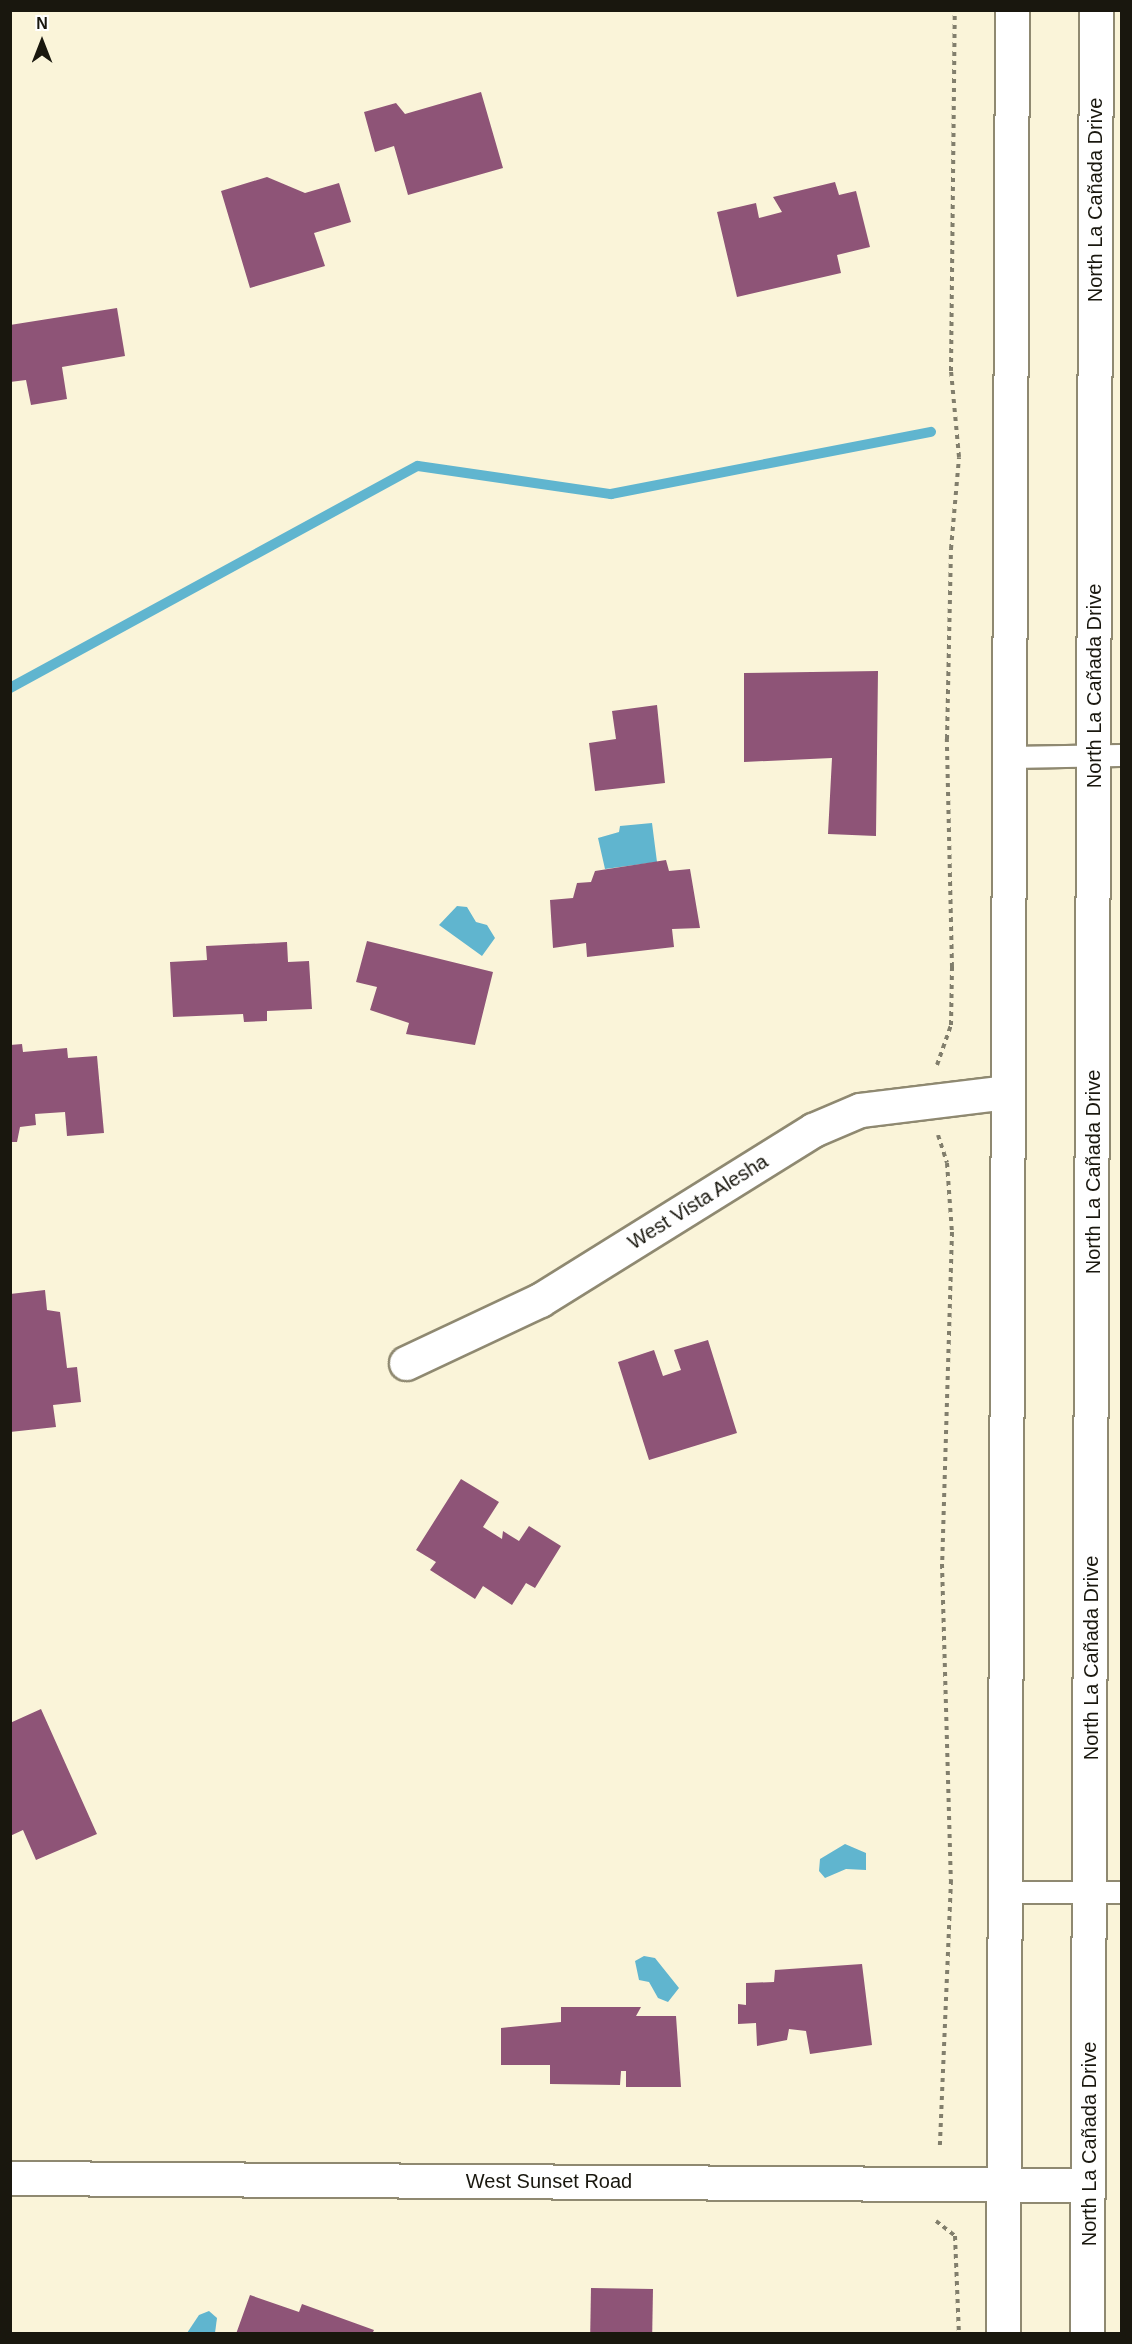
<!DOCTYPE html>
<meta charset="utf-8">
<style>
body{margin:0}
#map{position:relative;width:1132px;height:2344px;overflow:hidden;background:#faf4d9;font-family:Arial,sans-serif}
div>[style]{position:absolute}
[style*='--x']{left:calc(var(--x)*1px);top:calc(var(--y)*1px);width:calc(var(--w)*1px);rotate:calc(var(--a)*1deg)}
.water>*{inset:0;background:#60b5cf}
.stream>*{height:10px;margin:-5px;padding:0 5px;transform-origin:5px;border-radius:5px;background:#60b5cf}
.building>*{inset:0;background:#8e5477;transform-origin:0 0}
.path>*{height:4px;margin-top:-2px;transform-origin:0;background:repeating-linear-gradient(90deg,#817e6c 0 4.5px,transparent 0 9px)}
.roads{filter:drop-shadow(2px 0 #8f8971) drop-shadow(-2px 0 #8f8971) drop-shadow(0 2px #8f8971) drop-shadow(0 -2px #8f8971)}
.lane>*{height:21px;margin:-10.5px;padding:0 10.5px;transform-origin:10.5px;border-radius:10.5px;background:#fff}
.street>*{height:33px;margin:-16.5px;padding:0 16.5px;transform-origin:16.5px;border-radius:16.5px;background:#fff}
.primary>*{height:33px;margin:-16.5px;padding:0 16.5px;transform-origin:16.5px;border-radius:16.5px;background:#fff}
span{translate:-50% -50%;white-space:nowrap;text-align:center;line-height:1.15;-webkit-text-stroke:4.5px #fff;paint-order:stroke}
.street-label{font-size:20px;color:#19170e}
.frame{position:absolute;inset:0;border:12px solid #19170e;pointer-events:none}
.north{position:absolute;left:12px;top:12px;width:60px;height:60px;-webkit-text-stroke:4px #fff;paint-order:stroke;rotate:0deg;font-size:16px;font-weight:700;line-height:24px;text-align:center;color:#19170e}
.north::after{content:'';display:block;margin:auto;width:21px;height:27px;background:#19170e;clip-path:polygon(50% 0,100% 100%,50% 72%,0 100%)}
</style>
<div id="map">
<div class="water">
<div style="clip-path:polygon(652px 823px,657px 862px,605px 869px,598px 838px,619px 832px,620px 826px)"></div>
<div style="clip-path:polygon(457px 906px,467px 907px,476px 922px,487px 925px,495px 938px,482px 956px,439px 925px)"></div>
<div style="clip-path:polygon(845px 1844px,866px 1853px,866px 1870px,846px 1869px,825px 1878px,819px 1871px,820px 1859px)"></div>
<div style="clip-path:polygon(644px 1956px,655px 1958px,679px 1988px,668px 2002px,658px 1998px,649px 1982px,639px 1980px,635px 1961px)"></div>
<div style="clip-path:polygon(209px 2311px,217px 2318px,215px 2333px,187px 2333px,199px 2315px)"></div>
</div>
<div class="stream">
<div style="--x:10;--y:688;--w:464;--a:-28.6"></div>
<div style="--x:418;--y:466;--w:195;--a:8.3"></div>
<div style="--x:611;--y:494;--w:326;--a:-11"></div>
</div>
<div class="building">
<div style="clip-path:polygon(481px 92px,503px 168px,408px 195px,394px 146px,375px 152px,364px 112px,396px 103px,405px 114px)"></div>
<div style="clip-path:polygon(267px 177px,305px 193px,339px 183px,351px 222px,314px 233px,325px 266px,250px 288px,221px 191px)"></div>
<div style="clip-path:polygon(835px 182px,839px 195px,856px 191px,870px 247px,837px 255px,841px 273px,737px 297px,717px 212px,756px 203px,759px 218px,782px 212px,773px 197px)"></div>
<div style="clip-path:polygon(117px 308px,125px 356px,62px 367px,67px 399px,31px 405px,26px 380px,10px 382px,10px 325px)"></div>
<div style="clip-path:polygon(878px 671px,876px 836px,828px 834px,832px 758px,744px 762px,744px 673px)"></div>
<div style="clip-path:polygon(657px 705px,665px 783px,595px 791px,589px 743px,616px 739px,612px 711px)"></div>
<div style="clip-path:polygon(666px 860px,669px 871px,690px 869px,700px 928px,672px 929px,674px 947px,587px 957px,586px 943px,553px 948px,550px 900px,573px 898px,577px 883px,591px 882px,595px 871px)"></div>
<div style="clip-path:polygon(367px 941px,493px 972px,475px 1045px,406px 1034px,409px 1023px,370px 1010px,377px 987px,356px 982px)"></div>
<div style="clip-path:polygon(287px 942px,288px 962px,309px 961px,312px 1009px,267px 1011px,267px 1021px,244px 1022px,243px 1014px,173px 1017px,170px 962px,207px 960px,206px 946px)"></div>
<div style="clip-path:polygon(22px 1044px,23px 1052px,67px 1048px,68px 1058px,97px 1056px,104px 1133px,67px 1136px,65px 1112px,35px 1114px,36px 1125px,20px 1127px,17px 1142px,10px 1142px,10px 1045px)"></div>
<div style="clip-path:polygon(45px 1290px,47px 1310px,60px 1312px,67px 1368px,77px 1367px,81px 1402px,53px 1405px,56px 1427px,10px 1432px,10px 1294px)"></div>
<div style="clip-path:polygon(708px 1340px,737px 1433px,649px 1460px,618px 1362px,654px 1350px,663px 1376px,681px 1370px,674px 1350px)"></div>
<div style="clip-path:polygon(461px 1479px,499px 1502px,483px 1527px,502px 1539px,503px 1531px,519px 1541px,529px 1526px,561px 1546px,535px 1588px,526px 1583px,512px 1605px,483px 1586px,475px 1599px,430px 1570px,436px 1562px,416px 1550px)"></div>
<div style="clip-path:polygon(41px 1709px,97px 1834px,36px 1860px,23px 1830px,10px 1836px,10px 1723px)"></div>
<div style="clip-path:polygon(862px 1964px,872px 2045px,810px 2054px,806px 2031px,789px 2029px,787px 2040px,757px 2046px,756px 2023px,738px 2024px,738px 2004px,746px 2005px,746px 1983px,774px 1982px,775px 1970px)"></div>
<div style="clip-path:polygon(561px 2007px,641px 2007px,636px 2016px,676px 2016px,681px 2087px,626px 2087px,626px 2071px,621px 2071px,620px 2085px,550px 2084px,550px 2065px,501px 2065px,501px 2028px,561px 2022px)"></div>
<div style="left:591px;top:2288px;width:62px;height:46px;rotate:1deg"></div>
<div style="clip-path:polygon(250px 2295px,299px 2312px,302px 2304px,374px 2330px,372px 2334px,236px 2334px)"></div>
</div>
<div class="path">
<div style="--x:937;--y:1065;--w:42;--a:-70.7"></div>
<div style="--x:951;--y:1025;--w:58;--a:-89"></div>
<div style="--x:952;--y:967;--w:228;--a:-91.3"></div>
<div style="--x:947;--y:739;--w:190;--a:-88.8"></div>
<div style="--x:951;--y:549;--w:92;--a:-85"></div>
<div style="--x:959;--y:457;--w:86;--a:-95.3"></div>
<div style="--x:951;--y:371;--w:361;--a:-89.4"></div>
<div style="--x:938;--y:1135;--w:29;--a:72"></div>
<div style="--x:947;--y:1163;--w:69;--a:85.9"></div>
<div style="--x:952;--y:1232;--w:332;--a:91.7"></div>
<div style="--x:942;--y:1564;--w:316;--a:88.4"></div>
<div style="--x:951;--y:1880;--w:268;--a:92.4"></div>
<div style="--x:936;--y:2221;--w:24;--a:38"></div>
<div style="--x:955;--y:2236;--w:98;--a:87.7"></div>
</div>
<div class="roads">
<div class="lane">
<div style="--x:1008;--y:757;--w:114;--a:-1"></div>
<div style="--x:1006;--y:1892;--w:116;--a:0"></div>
</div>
<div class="street">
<div style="--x:406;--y:1363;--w:148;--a:-25.2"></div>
<div style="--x:540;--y:1300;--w:322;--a:-31.9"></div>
<div style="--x:813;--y:1130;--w:51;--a:-23.1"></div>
<div style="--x:860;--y:1110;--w:147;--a:-7"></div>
<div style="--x:10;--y:2178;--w:1078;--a:0.37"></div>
</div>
<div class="primary">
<div style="--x:1003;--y:2334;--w:2324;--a:-89.78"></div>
<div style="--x:1087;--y:2334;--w:2324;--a:-89.78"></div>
</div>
</div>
<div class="street-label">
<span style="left:1095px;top:200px;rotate:-90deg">North La Cañada Drive</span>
<span style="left:1094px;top:686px;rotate:-90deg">North La Cañada Drive</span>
<span style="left:1093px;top:1172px;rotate:-90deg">North La Cañada Drive</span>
<span style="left:698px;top:1202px;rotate:-32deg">West Vista Alesha</span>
<span style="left:1091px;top:1658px;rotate:-90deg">North La Cañada Drive</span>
<span style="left:1089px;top:2144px;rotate:-90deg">North La Cañada Drive</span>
<span style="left:549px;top:2181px">West Sunset Road</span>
</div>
<div class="frame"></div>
<div class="north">N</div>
</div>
